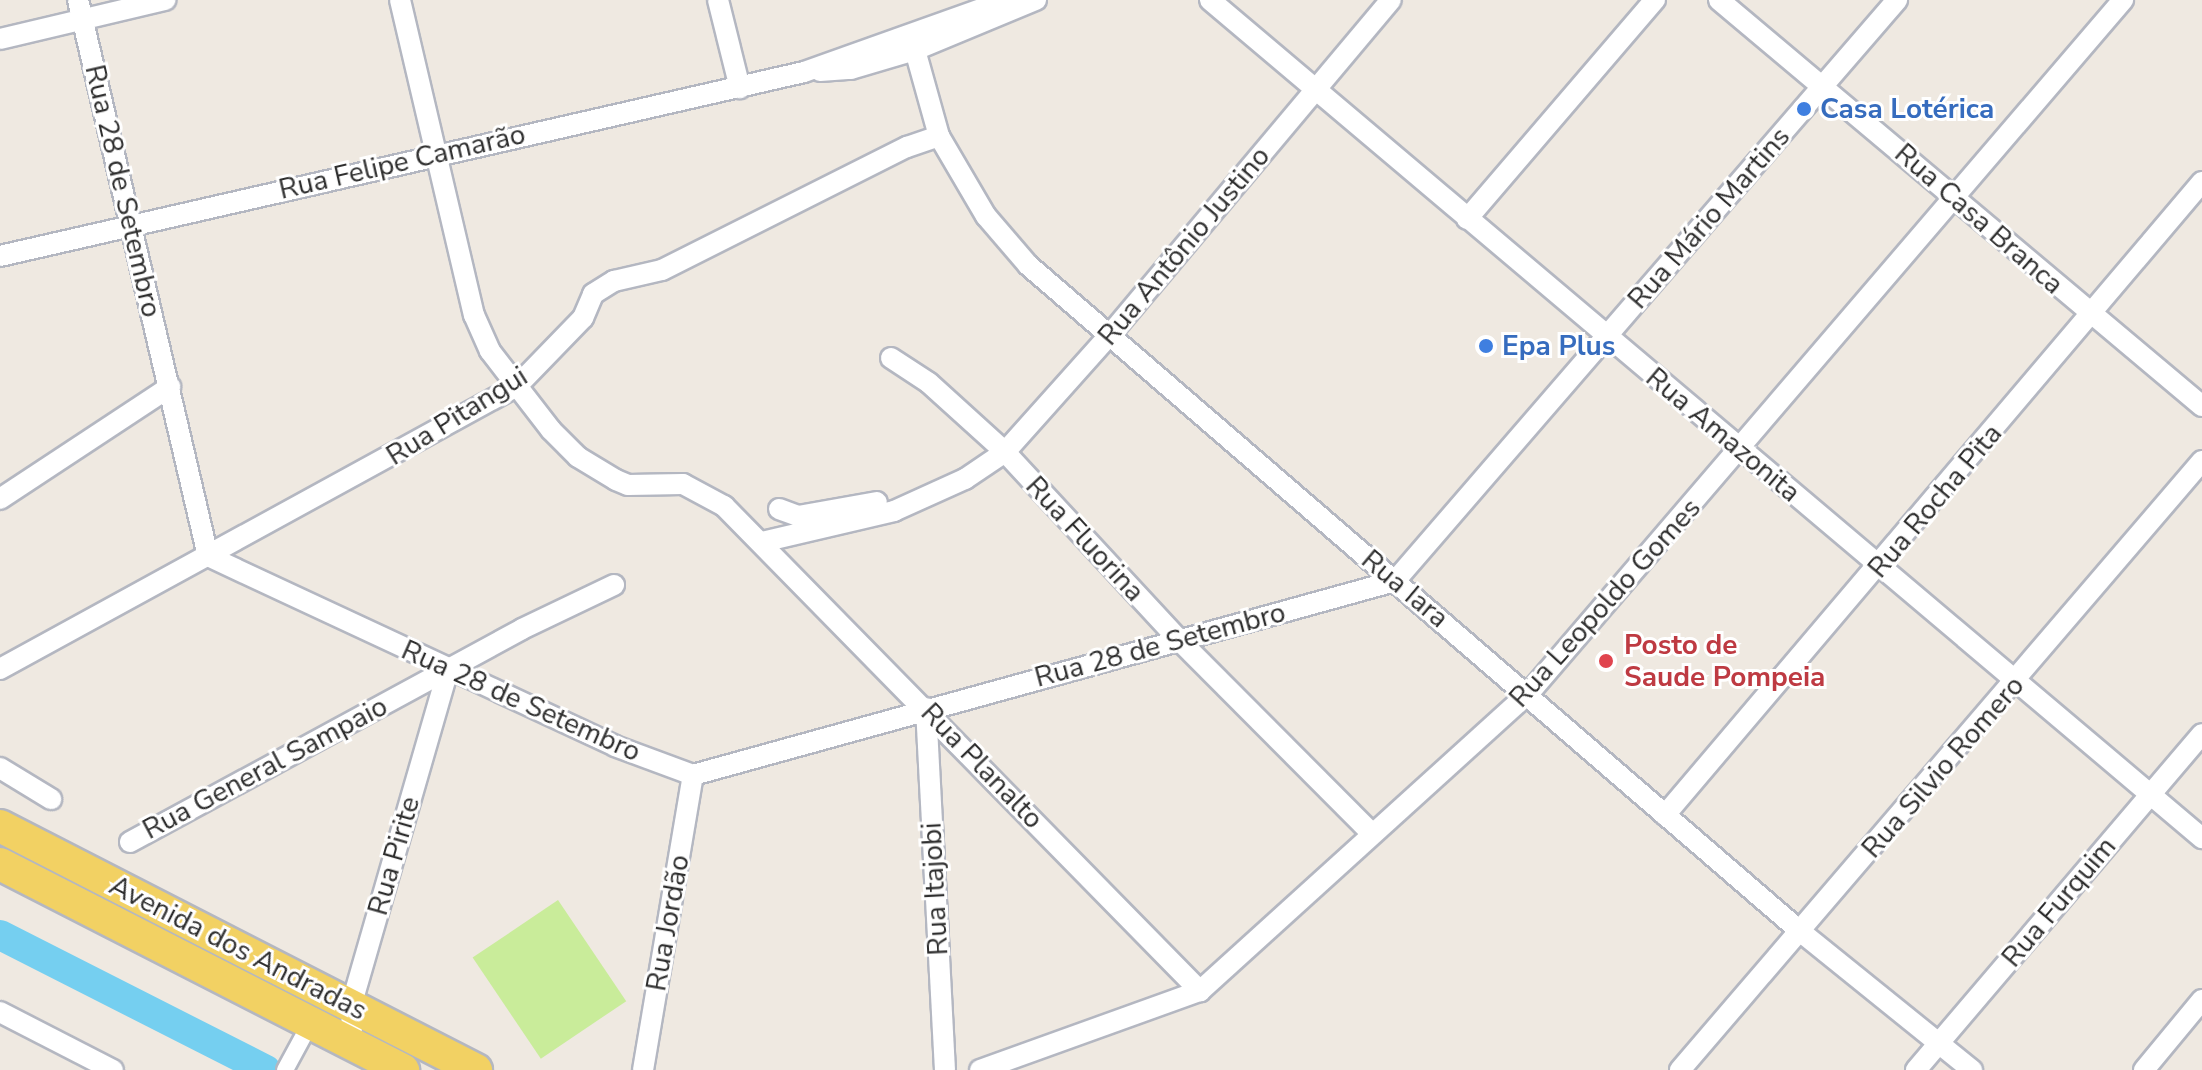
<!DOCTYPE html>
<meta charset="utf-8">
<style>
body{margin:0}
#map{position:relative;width:2202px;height:1070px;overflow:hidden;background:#efe9e1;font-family:"Nunito Sans",sans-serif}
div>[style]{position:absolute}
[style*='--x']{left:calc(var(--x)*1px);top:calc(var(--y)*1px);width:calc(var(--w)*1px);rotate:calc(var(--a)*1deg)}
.pitch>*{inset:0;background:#c9ec9a;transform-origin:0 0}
.river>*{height:30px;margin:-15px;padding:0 15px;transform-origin:15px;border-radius:15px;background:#75cff0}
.roads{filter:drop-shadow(2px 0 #b4b7c1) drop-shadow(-2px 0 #b4b7c1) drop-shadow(0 2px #b4b7c1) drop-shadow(0 -2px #b4b7c1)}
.pedestrian>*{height:16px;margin:-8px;padding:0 8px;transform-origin:8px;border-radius:8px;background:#fff}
.minor>*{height:20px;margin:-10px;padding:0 10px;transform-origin:10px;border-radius:10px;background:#fff}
.primary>*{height:32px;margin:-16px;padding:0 16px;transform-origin:16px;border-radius:16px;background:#f2d163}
.dots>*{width:22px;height:22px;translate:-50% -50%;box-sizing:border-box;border:4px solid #fff;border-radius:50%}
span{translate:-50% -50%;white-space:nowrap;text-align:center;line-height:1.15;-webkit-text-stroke:6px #fff;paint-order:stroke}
.shop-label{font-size:28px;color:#366cbe;font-weight:700}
.left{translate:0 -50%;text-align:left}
.street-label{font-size:28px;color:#2e2e2e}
.health-label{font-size:28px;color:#be3a42;font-weight:700}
</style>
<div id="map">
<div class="pitch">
<div style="left:558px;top:900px;width:122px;height:103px;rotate:56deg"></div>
</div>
<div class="river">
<div style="--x:0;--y:935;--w:298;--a:26.9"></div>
</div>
<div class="roads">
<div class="pedestrian">
<div style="--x:285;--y:1070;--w:52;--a:-61.5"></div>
</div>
<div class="minor">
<div style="--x:78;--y:0;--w:571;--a:76.84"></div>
<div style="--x:400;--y:0;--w:324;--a:76.8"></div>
<div style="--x:474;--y:315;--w:39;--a:66"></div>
<div style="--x:490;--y:351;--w:100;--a:52.3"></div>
<div style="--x:551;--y:430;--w:38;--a:45"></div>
<div style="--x:578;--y:457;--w:44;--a:31.2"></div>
<div style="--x:616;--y:480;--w:13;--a:23"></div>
<div style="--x:628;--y:485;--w:55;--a:-1"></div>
<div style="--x:683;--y:484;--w:47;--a:28.2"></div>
<div style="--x:724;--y:506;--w:680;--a:45.54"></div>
<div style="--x:718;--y:0;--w:91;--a:76"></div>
<div style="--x:1210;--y:0;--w:1299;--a:40.19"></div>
<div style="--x:1719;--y:0;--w:631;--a:40.05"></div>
<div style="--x:0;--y:39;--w:170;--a:-13.3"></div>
<div style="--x:915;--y:50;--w:89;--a:74.4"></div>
<div style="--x:939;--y:136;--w:93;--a:59.6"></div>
<div style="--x:986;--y:216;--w:65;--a:49.4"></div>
<div style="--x:1028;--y:265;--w:1021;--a:40.79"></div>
<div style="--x:1801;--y:932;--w:220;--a:38.9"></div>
<div style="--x:820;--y:71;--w:31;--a:-4"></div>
<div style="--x:851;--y:69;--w:67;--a:-16.5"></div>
<div style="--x:915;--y:50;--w:131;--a:-22.5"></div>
<div style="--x:1467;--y:219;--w:289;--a:-49.4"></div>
<div style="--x:0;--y:256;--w:825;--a:-12.89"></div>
<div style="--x:804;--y:72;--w:214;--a:-19.6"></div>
<div style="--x:891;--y:358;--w:45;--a:33.3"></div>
<div style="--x:929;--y:383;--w:103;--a:42.2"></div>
<div style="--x:1005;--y:452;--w:255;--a:47.2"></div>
<div style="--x:1178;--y:639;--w:275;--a:45.1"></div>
<div style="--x:0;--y:499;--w:204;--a:-33.4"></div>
<div style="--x:779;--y:509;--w:20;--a:20"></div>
<div style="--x:798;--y:516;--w:80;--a:-10"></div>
<div style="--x:762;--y:542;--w:136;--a:-13.2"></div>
<div style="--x:894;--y:511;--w:78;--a:-24.3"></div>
<div style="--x:965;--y:479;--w:48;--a:-34"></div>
<div style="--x:1005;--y:452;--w:154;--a:-48.2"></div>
<div style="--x:1108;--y:337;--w:440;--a:-50"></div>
<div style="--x:208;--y:556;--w:449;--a:25"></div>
<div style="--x:615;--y:746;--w:83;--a:20.4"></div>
<div style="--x:693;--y:775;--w:728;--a:-15.45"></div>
<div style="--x:1395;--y:581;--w:768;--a:-49.17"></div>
<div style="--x:0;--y:669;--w:589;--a:-28.7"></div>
<div style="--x:517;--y:386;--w:95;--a:-45.9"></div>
<div style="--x:583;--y:318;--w:26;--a:-67"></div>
<div style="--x:593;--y:294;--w:25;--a:-32"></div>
<div style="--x:614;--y:281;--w:49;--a:-12.9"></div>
<div style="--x:662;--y:270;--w:274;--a:-26.7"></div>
<div style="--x:907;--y:147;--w:34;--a:-19"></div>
<div style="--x:926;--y:708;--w:362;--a:87"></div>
<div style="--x:0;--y:768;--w:60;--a:31.3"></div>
<div style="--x:1665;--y:815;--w:830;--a:-49.69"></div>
<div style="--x:130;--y:842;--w:446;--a:-28.5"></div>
<div style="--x:522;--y:629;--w:102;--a:-25.6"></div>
<div style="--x:0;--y:1012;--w:127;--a:27.2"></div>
<div style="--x:352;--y:1045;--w:39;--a:-91"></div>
<div style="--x:351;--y:1006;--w:351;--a:-73.9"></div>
<div style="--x:643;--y:1070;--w:299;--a:-80.4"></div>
<div style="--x:980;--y:1070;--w:234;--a:-19.8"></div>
<div style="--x:1200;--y:991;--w:444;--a:-42.2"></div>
<div style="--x:1529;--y:693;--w:913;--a:-49.4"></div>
<div style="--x:1680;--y:1070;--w:802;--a:-49.4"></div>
<div style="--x:1916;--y:1070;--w:441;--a:-49.6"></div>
<div style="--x:2144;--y:1070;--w:91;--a:-50.4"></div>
</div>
<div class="primary">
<div style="--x:0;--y:826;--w:535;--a:27.14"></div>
<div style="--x:0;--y:864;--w:453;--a:27.1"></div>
</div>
</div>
<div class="dots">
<div style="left:1804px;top:109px;background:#3f7fe0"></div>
<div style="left:1486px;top:346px;background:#3f7fe0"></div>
<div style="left:1606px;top:661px;background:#e0444e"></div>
</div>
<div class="shop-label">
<span class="left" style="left:1820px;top:109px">Casa Lotérica</span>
<span class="left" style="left:1502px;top:346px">Epa Plus</span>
</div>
<div class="street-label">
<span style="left:402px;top:162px;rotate:-13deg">Rua Felipe Camarão</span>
<span style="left:123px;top:191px;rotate:77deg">Rua 28 de Setembro</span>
<span style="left:1709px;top:218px;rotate:-49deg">Rua Mário Martins</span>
<span style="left:1979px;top:219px;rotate:41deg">Rua Casa Branca</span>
<span style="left:1184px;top:246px;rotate:-50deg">Rua Antônio Justino</span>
<span style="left:457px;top:416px;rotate:-32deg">Rua Pitangui</span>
<span style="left:1723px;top:435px;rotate:40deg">Rua Amazonita</span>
<span style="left:1935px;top:501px;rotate:-50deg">Rua Rocha Pita</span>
<span style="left:1085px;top:539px;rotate:47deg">Rua Fluorina</span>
<span style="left:1405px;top:589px;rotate:40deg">Rua Iara</span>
<span style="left:1605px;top:603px;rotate:-48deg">Rua Leopoldo Gomes</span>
<span style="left:1160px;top:645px;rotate:-15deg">Rua 28 de Setembro</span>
<span style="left:521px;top:701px;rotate:24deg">Rua 28 de Setembro</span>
<span style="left:982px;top:766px;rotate:46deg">Rua Planalto</span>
<span style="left:1943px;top:767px;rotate:-49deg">Rua Silvio Romero</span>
<span style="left:265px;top:768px;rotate:-28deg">Rua General Sampaio</span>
<span style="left:394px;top:856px;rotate:-74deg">Rua Pirite</span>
<span style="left:935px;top:889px;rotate:-93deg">Rua Itajobi</span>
<span style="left:2059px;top:902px;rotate:-50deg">Rua Furquim</span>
<span style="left:668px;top:923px;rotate:-80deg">Rua Jordão</span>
<span style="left:238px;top:948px;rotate:27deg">Avenida dos Andradas</span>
</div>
<div class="health-label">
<span class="left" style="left:1624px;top:661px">Posto de<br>Saude Pompeia</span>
</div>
</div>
